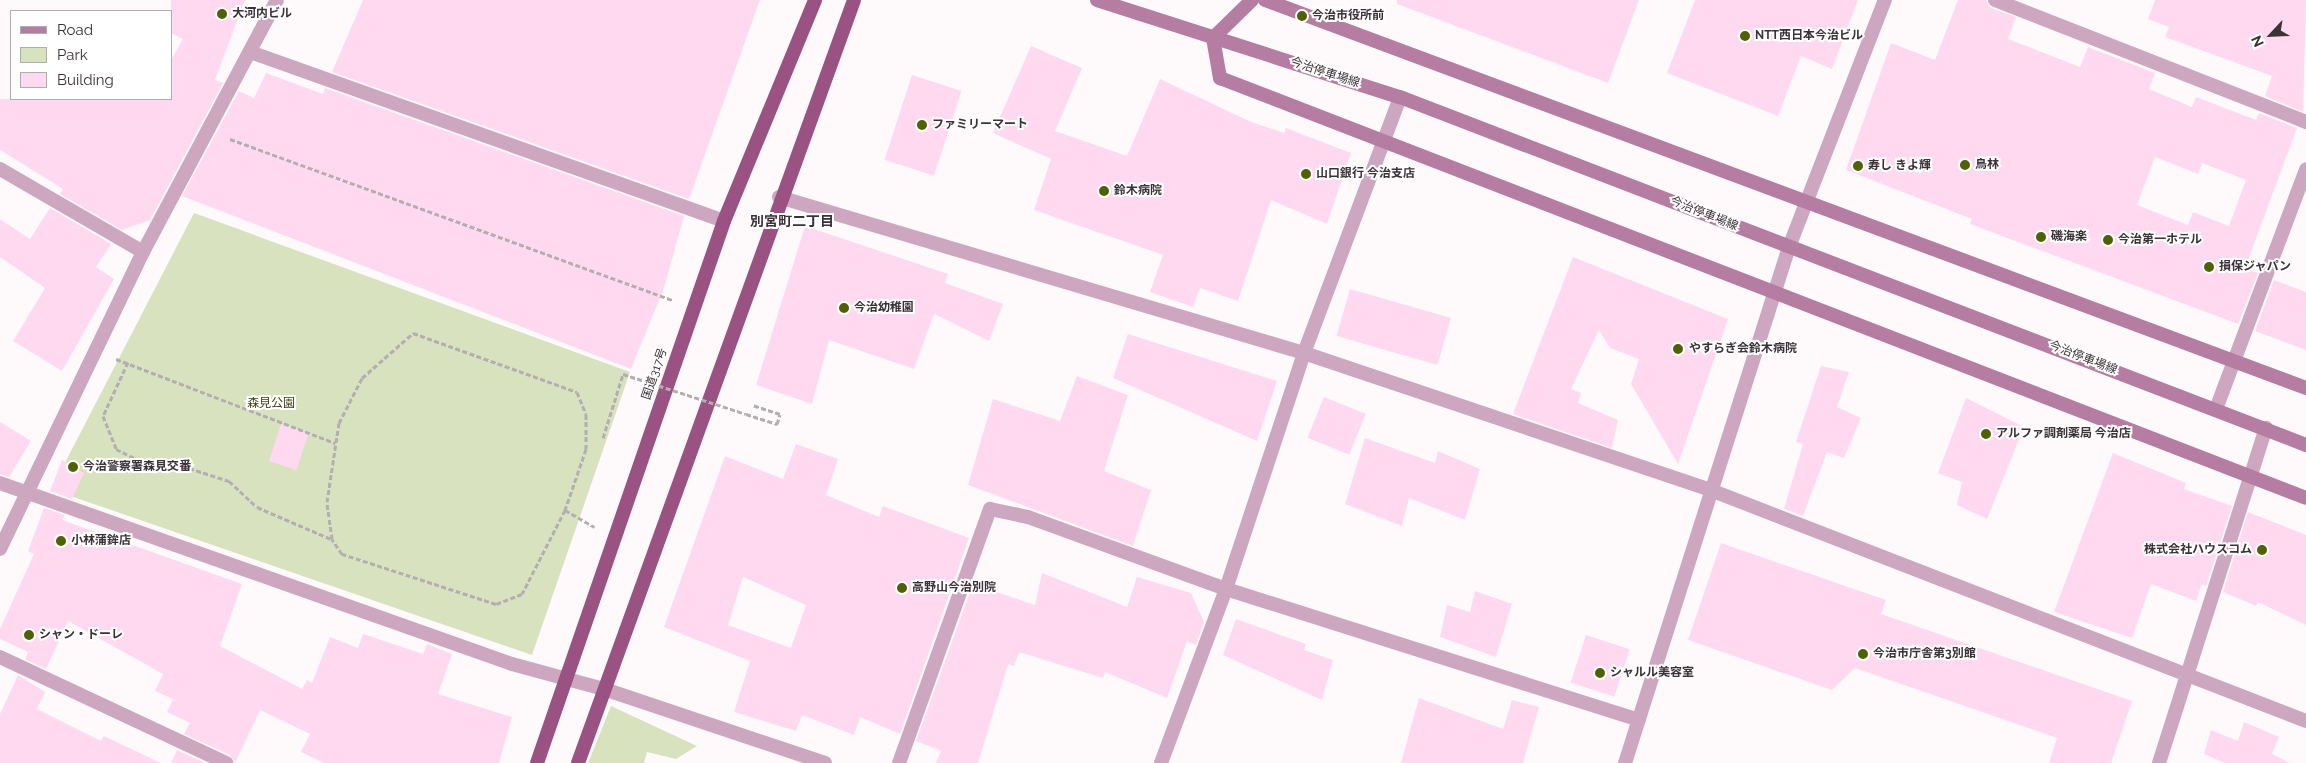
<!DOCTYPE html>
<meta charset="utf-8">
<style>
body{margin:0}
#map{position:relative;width:2306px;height:763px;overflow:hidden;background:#fefafc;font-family:Raleway,"Noto Sans JP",sans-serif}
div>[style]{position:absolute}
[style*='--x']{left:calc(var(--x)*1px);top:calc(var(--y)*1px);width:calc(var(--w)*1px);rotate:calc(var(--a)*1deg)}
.green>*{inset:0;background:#d8e2bf}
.building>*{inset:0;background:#fed9f0;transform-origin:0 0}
.path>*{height:3px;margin-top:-1.5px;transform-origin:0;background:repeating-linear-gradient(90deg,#b3aeb1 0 5px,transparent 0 7.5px)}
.minor>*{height:14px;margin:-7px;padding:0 7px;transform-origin:7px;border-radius:7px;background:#cda7bf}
.secondary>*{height:14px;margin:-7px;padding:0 7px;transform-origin:7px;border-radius:7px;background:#b57da2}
.trunk>*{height:14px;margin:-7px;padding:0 7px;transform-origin:7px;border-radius:7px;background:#9a5282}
.path-bridge>*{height:3px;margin-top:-1.5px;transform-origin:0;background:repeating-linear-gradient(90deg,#b3aeb1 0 5px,transparent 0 7.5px)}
.dots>*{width:14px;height:14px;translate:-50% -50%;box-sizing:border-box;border:2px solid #fff;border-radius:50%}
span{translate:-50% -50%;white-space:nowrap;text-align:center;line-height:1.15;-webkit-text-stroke:4px #fff;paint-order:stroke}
.poi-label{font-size:12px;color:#3a3237;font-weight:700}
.left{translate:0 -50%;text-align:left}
.right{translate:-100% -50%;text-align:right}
.street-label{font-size:12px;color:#3a3237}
.park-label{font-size:12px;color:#36400c}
.neighbourhood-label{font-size:14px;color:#3a3237;font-weight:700}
.legend{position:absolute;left:10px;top:10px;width:162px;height:90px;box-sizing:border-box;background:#fff;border:1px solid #b0adaf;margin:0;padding:6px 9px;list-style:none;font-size:15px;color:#3a3237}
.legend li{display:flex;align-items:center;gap:10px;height:25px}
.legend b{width:25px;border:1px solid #b0adaf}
.north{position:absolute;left:2246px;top:10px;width:50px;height:50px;-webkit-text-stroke:4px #fff;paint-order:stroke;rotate:245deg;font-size:14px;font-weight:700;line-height:20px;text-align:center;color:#3a3237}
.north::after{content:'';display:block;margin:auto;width:18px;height:22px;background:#3a3237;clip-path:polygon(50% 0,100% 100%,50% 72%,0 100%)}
</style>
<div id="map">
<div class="green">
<div style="clip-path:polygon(194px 213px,630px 372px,532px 655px,59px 492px,54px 484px)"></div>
<div style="clip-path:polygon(611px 706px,697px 746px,676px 759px,647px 752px,644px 763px,588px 763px)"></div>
</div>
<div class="building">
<div style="clip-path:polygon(171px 0,245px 0,215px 80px,223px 83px,150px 220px,122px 230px,60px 194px,63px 189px,0 150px,0 99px,171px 99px,171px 60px,183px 39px,171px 33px)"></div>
<div style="clip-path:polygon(363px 0,760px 0,689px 199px,332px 72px)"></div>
<div style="clip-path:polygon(1397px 0,1639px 0,1608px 83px,1397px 4px)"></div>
<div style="clip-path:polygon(1695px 0,1858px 0,1832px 69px,1801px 56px,1778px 116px,1667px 73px)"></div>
<div style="clip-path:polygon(evenodd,1958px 0,1986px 0,1991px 8px,2016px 17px,2008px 39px,2080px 67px,2088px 47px,2155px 73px,2149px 89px,2192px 107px,2196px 97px,2256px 120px,2259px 113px,2297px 128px,2245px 268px,2258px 273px,2238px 324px,1970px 224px,1972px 219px,1846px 170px,1891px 43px,1935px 60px,1958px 0,2155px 157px,2198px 174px,2202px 163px,2246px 180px,2229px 226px,2193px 212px,2188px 225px,2137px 205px,2155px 157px)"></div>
<div style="clip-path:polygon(2155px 0,2306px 0,2303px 112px,2265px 96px,2272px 76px,2165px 37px,2169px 27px,2148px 19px)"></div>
<div style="clip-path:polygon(1031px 46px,1082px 68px,1055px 131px,1127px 156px,1160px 79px,1249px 121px,1284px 133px,1286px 128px,1351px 153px,1327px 224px,1271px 200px,1238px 301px,1200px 288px,1193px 307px,1150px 292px,1163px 255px,1034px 210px,1051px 159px,993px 133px)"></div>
<div style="clip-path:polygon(266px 73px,323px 94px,325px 88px,684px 216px,664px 288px,631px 369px,182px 196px,239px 91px,254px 98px)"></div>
<div style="left:912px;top:75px;width:52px;height:89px;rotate:18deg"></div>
<div style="clip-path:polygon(50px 208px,111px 244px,96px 267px,114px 279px,62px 371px,13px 341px,45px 288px,0 257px,0 219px,30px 239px)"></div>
<div style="clip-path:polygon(805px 226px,948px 274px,945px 283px,1003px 304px,989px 341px,934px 314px,914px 369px,829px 340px,812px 404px,756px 385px)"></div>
<div style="clip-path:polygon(1573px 257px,1728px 319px,1678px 464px,1631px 384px,1639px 359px,1610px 348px,1599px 330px,1571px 389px,1581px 393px,1578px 403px,1618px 420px,1612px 448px,1513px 414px)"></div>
<div style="clip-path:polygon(2274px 280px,2306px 292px,2306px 350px,2255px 331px)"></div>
<div style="left:1350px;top:289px;width:105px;height:49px;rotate:16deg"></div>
<div style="clip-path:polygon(1128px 334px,1277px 381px,1257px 441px,1113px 378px)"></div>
<div style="clip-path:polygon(1821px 366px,1849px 372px,1837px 407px,1861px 418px,1844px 458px,1827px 452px,1803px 516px,1784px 509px,1803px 444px,1796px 442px)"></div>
<div style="clip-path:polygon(1077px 376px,1128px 395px,1104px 471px,1151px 490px,1133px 546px,968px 485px,993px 399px,1060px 421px)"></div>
<div style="left:1324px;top:397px;width:45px;height:44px;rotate:22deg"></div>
<div style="clip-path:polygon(1966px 398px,2024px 427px,1987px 519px,1957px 505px,1962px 482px,1938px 473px)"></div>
<div style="clip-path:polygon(0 422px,31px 441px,9px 477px,0 474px)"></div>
<div style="left:281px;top:424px;width:29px;height:39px;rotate:18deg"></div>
<div style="clip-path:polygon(1365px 438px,1435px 463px,1438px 451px,1480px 469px,1465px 520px,1409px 498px,1402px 526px,1345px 504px)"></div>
<div style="clip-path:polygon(evenodd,796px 444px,838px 459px,826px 495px,879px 517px,883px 506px,969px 538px,900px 734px,860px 717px,854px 735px,802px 715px,796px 731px,734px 712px,750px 661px,664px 627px,725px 456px,783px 479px,796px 444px,743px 577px,806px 605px,791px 648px,728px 625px,743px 577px)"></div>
<div style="clip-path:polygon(2113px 453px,2186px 483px,2184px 489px,2232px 506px,2206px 586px,2202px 584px,2196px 601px,2151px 584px,2132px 638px,2054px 612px)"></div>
<div style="clip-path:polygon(62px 460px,84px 473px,72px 499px,50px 491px)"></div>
<div style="clip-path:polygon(44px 508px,65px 515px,62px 520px,242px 584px,220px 646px,302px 689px,307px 680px,312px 683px,330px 637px,358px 648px,363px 634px,423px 654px,427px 644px,452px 654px,438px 694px,512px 717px,499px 763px,324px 763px,301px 752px,310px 734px,260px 710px,235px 763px,230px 755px,184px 734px,190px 723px,167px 712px,173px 699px,155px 691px,163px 674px,68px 621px,46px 669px,25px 659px,28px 652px,0 639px,0 629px,34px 554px,28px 551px)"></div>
<div style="clip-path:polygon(2248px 512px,2306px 535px,2306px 625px,2258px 602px,2256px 606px,2223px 592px)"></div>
<div style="clip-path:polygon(1721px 543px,1886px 600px,1881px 614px,2132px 701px,2111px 763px,2049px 763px,2057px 738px,1855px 668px,1832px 690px,1688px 640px)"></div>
<div style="clip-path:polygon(1042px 573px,1127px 607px,1137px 577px,1191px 593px,1204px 622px,1196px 645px,1187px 641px,1167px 698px,1105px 672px,1103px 678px,1019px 652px,1014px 666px,1008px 664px,978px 763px,936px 763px,941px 751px,916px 741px,973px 584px,1035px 605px)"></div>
<div style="clip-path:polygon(1475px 591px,1512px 604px,1496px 657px,1440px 637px,1447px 605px,1470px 612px)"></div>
<div style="clip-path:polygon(1236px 619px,1306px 644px,1304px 650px,1333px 660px,1322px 700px,1223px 655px)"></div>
<div style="left:1586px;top:635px;width:46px;height:50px;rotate:18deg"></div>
<div style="clip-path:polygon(18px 675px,45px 692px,37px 709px,101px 741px,104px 736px,161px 763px,0 763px,0 714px)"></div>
<div style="clip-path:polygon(1419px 698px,1503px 729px,1512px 700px,1539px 707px,1523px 763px,1401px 763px)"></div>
<div style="clip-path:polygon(2244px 722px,2279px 737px,2272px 754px,2290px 763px,2225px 763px,2204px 754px,2211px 730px,2238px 741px)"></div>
<div style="clip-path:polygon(177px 750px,205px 763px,171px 763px)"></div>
</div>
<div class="path">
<div style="--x:230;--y:139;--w:471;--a:20"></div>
<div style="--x:413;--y:333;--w:174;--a:19.8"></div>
<div style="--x:577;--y:392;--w:24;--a:68"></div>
<div style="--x:586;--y:414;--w:35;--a:90"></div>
<div style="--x:586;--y:449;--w:65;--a:109"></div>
<div style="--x:565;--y:510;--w:94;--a:117.1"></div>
<div style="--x:522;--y:594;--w:28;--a:159"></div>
<div style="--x:496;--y:604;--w:162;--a:-162"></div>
<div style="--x:342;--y:554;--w:18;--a:-124"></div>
<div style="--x:332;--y:539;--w:37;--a:-98"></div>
<div style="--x:327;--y:502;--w:80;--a:-81.4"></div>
<div style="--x:339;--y:423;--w:51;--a:-62.9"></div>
<div style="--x:362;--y:378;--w:68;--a:-41.4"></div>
<div style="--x:116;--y:359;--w:235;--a:21"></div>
<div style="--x:128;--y:362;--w:60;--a:114.8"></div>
<div style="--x:103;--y:416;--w:35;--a:68"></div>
<div style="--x:116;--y:449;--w:30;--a:26"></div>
<div style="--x:143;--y:462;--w:46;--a:7.4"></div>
<div style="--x:189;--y:468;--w:42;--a:18"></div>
<div style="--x:229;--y:481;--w:38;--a:43"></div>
<div style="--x:257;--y:507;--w:81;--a:23.4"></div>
<div style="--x:746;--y:414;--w:33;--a:18"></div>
<div style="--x:777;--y:424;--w:10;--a:-73"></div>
<div style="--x:780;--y:414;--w:29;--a:-162"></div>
<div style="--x:603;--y:438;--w:67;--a:-72.6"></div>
<div style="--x:565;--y:510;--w:34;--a:30"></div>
</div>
<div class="minor">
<div style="--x:1995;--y:0;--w:334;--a:21.4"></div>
<div style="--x:250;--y:52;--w:503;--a:19.62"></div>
<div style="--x:0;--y:169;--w:165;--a:30.1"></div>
<div style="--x:779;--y:197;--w:548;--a:16.55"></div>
<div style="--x:1304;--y:353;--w:432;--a:18.6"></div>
<div style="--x:1713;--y:491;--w:636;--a:21.2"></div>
<div style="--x:2216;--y:409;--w:256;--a:-69.4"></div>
<div style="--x:0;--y:483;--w:543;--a:19.47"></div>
<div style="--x:512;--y:664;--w:95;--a:15.2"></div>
<div style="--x:604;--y:689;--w:233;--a:18.5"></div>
<div style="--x:0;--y:549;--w:330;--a:-64.3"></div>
<div style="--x:143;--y:252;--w:285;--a:-62"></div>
<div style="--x:0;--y:657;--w:250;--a:25.1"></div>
<div style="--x:899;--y:763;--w:270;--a:-70.3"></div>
<div style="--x:990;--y:509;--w:39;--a:12"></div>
<div style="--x:1028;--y:517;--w:211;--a:20"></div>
<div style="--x:1226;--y:589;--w:433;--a:17.6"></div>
<div style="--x:1161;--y:763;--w:186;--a:-69.5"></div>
<div style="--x:1226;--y:589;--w:249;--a:-71.7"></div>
<div style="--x:1304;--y:353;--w:273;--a:-69.4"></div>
<div style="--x:1625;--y:763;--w:541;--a:-72.37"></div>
<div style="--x:1789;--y:247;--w:265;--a:-68.8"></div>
<div style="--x:2159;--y:763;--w:352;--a:-72.3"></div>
</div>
<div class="secondary">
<div style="--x:1097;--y:0;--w:318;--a:17.8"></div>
<div style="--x:1400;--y:97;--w:971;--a:21.01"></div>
<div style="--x:1252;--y:0;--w:54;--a:135.7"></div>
<div style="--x:1213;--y:38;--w:41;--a:80.1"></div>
<div style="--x:1220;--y:78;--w:1164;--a:21.14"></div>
<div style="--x:1265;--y:0;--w:1111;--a:20.44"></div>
</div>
<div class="trunk">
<div style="--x:537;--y:763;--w:573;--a:-70.96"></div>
<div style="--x:724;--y:221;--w:239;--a:-67.6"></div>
<div style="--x:578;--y:763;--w:811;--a:-70.11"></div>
</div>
<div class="path-bridge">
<div style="--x:623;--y:374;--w:129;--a:18"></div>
</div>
<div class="dots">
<div style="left:222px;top:14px;background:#506105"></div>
<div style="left:1302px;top:16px;background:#506105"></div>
<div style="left:1745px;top:36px;background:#506105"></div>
<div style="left:922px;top:125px;background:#506105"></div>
<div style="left:1965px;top:165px;background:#506105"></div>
<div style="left:1858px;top:166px;background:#506105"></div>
<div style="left:1306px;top:174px;background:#506105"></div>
<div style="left:1104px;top:191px;background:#506105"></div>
<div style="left:2041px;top:237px;background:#506105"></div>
<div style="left:2108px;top:240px;background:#506105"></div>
<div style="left:2209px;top:267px;background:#506105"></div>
<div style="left:844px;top:308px;background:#506105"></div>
<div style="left:1678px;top:349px;background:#506105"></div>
<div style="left:1986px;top:434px;background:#506105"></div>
<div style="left:73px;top:467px;background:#506105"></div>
<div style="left:61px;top:541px;background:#506105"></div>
<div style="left:2262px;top:550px;background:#506105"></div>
<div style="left:902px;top:588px;background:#506105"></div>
<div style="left:29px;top:635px;background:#506105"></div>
<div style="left:1863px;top:654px;background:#506105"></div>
<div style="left:1600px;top:673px;background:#506105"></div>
</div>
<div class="poi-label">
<span class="left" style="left:232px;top:14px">大河内ビル</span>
<span class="left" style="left:1312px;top:16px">今治市役所前</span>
<span class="left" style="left:1755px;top:36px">NTT西日本今治ビル</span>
<span class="left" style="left:932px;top:125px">ファミリーマート</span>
<span class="left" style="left:1975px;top:165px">鳥林</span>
<span class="left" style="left:1868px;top:166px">寿し きよ輝</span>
<span class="left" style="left:1316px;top:174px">山口銀行 今治支店</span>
<span class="left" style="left:1114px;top:191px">鈴木病院</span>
<span class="left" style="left:2051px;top:237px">磯海楽</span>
<span class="left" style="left:2118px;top:240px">今治第一ホテル</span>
<span class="left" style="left:2219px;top:267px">損保ジャパン</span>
<span class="left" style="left:854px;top:308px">今治幼稚園</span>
<span class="left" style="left:1689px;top:349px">やすらぎ会鈴木病院</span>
<span class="left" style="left:1996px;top:434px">アルファ調剤薬局 今治店</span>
<span class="left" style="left:83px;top:467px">今治警察署森見交番</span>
<span class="left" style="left:71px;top:541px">小林蒲鉾店</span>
<span class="right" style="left:2252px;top:550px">株式会社ハウスコム</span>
<span class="left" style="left:912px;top:588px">高野山今治別院</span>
<span class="left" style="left:39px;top:635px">シャン・ドーレ</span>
<span class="left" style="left:1873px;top:654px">今治市庁舎第3別館</span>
<span class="left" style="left:1610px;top:673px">シャルル美容室</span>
</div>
<div class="street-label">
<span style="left:1325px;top:73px;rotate:18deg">今治停車場線</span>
<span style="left:1704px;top:214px;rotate:22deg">今治停車場線</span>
<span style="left:2083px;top:358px;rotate:21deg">今治停車場線</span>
<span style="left:655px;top:374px;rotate:-71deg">国道317号</span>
</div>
<div class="park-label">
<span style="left:271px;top:404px">森見公園</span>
</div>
<div class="neighbourhood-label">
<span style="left:792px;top:221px">別宮町二丁目</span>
</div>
<ul class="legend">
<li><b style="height:6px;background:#b57da2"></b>Road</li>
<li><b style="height:14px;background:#d8e2bf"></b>Park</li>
<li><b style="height:14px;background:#fed9f0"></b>Building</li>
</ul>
<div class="north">N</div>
</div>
